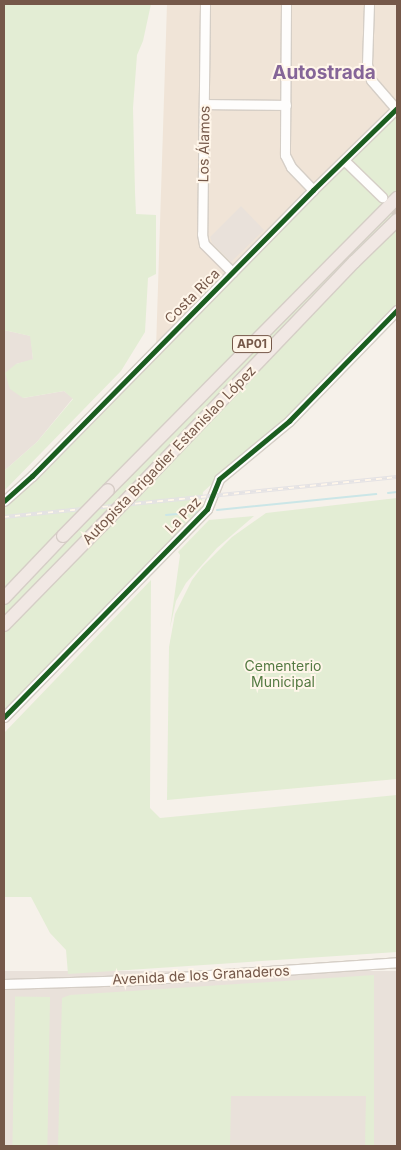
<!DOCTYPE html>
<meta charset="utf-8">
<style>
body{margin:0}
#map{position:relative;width:401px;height:1150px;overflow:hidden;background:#f6f1ea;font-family:Inter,sans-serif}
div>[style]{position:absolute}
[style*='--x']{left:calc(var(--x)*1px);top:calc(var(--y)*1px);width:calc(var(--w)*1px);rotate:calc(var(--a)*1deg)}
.residential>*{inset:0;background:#f0e4d7}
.industrial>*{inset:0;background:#e9e1da;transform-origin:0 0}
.green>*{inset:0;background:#e3edd4;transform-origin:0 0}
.stream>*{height:2px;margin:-1px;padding:0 1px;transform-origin:1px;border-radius:1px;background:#cbe6e7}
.minor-tunnel>*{height:9px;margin-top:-4.5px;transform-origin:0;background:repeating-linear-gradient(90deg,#d6cbc2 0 9px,transparent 0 13.5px)}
.roads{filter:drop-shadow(1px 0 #d5cec6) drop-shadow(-1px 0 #d5cec6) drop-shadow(0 1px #d5cec6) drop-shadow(0 -1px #d5cec6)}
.minor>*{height:9px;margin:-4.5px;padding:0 4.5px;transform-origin:4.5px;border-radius:4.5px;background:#fefdfc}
.highway>*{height:12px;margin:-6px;padding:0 6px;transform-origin:6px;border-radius:6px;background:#f1e8e4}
.rail>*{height:4px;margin-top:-2px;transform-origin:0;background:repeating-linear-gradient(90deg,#fff6ea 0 5.5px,#e4e2e4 0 11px);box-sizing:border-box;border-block:1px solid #e4e2e4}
.bridges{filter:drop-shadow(1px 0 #d5ccc6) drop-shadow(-1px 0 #d5ccc6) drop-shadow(0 1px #d5ccc6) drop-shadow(0 -1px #d5ccc6)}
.highway-bridge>*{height:12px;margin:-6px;padding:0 6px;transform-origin:6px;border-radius:6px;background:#f1e8e4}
.cycleway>*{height:5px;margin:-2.5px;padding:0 2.5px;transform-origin:2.5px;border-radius:2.5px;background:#1b5e20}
span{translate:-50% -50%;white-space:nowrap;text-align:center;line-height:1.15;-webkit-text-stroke:4px #fff6ea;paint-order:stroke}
.shield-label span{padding:1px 4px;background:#fff6ea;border:1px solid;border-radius:4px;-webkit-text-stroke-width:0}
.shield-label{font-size:12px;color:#755849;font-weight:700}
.street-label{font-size:14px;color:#755849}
.park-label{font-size:14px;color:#547a42}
.district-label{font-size:19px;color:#856598;font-weight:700}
.frame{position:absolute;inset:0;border:5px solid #755849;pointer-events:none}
</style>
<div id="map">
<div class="residential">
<div style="clip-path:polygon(167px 4px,397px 4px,397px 108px,156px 349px)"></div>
</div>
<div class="industrial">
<div style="clip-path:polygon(241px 206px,264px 230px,231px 262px,212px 243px,210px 237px)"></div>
<div style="clip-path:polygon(4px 330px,31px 336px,33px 360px,16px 364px,23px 398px,64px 391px,73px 398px,37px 442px,4px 471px)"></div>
<div style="left:397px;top:971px;width:175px;height:394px;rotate:90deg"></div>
</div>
<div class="green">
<div style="clip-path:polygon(4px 4px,151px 4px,143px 41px,137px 55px,133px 108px,135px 192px,136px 214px,156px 215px,156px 274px,148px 278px,145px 332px,121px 371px,4px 491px,4px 471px,37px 442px,73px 399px,64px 391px,23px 398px,10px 389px,5px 373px,16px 364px,33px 359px,30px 336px,4px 330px)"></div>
<div style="clip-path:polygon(397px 108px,397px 316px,203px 492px,201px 510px,4px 717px,4px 501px)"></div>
<div style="clip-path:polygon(397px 498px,397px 779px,167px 800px,169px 647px,175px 614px,192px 580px,202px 567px,232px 537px,266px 513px)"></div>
<div style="clip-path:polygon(254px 516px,217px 548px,186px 583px,176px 601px,170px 628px,180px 555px,178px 552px,209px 520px)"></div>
<div style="clip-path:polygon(151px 580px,150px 808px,160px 818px,397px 795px,397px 952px,68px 974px,66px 950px,50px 933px,31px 897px,4px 897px,4px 733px)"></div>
<div style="clip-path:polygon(374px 975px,374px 1146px,365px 1146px,366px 1096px,231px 1096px,230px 1146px,58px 1146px,62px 998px,70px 995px)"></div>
<div style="left:50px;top:997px;width:149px;height:35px;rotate:91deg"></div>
</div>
<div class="stream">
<div style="--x:388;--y:493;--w:9;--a:-6"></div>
<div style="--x:217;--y:510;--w:160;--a:-5.7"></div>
<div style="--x:166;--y:515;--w:32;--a:-5"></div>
</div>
<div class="minor-tunnel">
<div style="--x:382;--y:197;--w:22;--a:47"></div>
</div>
<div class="roads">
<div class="minor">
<div style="--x:205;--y:4;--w:230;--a:90.7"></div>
<div style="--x:202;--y:234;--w:10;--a:79"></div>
<div style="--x:204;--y:244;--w:40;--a:45"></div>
<div style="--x:286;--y:4;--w:151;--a:90.4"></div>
<div style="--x:285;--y:155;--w:13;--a:63"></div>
<div style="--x:291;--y:167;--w:32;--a:46"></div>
<div style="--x:369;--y:4;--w:60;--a:91.9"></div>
<div style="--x:367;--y:64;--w:16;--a:76"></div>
<div style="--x:371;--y:80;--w:38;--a:49"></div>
<div style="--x:204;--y:104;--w:82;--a:0.7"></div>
<div style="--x:345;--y:161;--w:52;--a:44.2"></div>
<div style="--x:4;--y:501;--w:38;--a:-42"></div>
<div style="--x:32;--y:476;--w:401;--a:-45.5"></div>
<div style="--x:313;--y:190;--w:117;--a:-44.3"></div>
<div style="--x:4;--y:717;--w:291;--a:-45.7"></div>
<div style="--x:207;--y:509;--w:32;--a:-68"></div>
<div style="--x:219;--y:479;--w:91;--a:-39.6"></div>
<div style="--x:289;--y:421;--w:155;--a:-45.8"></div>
<div style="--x:4;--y:984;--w:132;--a:-1.7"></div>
<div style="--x:136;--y:980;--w:262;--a:-3.9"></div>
</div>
<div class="highway">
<div style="--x:108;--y:490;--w:411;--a:-45.3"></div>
<div style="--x:135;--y:491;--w:317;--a:-46.3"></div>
<div style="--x:354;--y:262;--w:60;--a:-44.3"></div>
<div style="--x:4;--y:598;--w:86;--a:-46.4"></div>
<div style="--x:4;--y:625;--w:140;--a:-45.6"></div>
</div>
</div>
<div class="rail">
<div style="--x:4;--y:517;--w:395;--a:-5.8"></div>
</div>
<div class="bridges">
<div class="highway-bridge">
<div style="--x:102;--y:525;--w:47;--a:-45.9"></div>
<div style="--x:63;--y:536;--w:64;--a:-45.6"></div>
</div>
</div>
<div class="cycleway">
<div style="--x:4;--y:501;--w:38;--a:-42"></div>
<div style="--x:32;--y:476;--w:401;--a:-45.5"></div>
<div style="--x:313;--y:190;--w:117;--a:-44.3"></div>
<div style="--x:4;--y:717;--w:291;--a:-45.7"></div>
<div style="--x:207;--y:509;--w:32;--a:-68"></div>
<div style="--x:219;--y:479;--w:91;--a:-39.6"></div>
<div style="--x:289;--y:421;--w:155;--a:-45.8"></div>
</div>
<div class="shield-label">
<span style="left:252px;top:344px">AP01</span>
</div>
<div class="street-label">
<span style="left:204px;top:144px;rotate:-89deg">Los Álamos</span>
<span style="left:192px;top:296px;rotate:-45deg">Costa Rica</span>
<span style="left:169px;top:455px;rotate:-46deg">Autopista Brigadier Estanislao López</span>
<span style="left:183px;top:515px;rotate:-46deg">La Paz</span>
<span style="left:201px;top:975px;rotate:-3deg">Avenida de los Granaderos</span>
</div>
<div class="park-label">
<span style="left:283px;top:674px">Cementerio<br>Municipal</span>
</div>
<div class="district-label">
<span style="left:324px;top:73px">Autostrada</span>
</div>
<div class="frame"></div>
</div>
